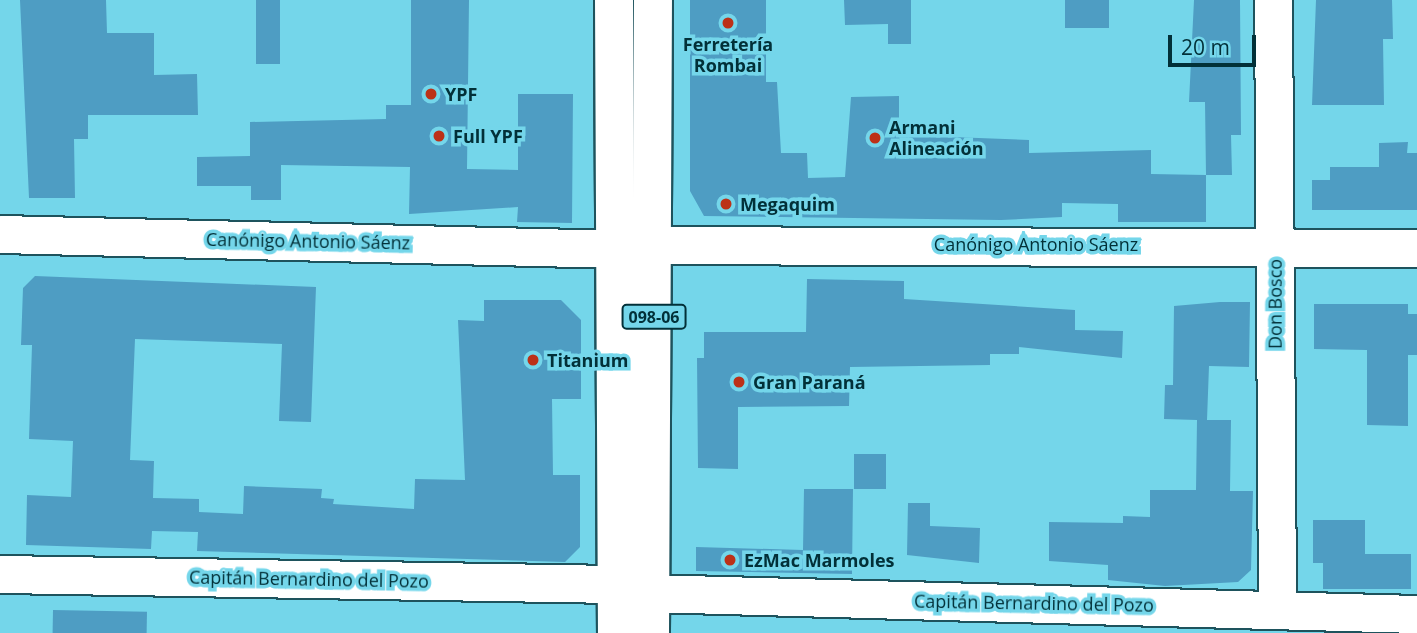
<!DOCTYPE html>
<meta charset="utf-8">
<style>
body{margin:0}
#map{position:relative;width:1417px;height:633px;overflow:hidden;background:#74d6ea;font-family:"Open Sans",sans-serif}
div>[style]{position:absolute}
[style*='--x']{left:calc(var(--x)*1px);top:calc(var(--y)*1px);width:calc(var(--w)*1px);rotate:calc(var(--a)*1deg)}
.building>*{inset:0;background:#4e9dc3;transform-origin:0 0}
.roads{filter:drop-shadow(2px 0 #1e535d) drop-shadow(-2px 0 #1e535d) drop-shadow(0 2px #1e535d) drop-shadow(0 -2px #1e535d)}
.minor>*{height:37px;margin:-18.5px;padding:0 18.5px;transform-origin:18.5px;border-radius:18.5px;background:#fff}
.major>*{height:38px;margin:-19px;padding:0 19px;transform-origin:19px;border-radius:19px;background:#fff}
.dots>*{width:19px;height:19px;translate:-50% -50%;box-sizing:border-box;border:4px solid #74d6ea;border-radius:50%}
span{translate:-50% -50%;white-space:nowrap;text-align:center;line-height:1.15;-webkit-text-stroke:7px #74d6ea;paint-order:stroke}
.shield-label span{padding:2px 5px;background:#74d6ea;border:2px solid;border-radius:5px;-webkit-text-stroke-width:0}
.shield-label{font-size:16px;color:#023038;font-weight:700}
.poi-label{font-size:18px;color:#023038;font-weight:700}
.left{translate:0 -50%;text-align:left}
.street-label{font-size:18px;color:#023038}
.scale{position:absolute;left:1168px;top:35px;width:88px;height:32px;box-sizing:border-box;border:4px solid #023038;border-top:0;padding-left:9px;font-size:21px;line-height:24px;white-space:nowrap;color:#023038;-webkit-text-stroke:5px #74d6ea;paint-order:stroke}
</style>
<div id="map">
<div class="building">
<div style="clip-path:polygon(20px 0,106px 0,107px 33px,154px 33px,154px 75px,197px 74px,198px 115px,88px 115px,88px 139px,74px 139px,75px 198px,29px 198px)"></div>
<div style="left:256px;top:0;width:24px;height:64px"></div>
<div style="clip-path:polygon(411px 0,469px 0,467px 169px,518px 170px,518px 94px,573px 94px,572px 223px,517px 222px,518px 207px,409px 214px,410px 167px,281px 165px,281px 200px,251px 200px,251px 186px,197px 186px,197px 157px,250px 156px,250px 122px,386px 119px,386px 105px,411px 105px)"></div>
<div style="clip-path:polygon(690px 0,766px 0,766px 82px,777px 82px,781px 153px,807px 153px,808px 178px,845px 177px,851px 97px,899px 96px,899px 135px,1029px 140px,1029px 153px,1151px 150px,1151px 174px,1206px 175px,1206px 222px,1118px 222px,1118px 204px,1062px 203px,1062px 217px,1001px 220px,704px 216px,690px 191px)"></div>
<div style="clip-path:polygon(844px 0,911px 0,911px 44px,888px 44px,888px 24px,845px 25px)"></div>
<div style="left:1065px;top:0;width:44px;height:28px"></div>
<div style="clip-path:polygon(1194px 0,1240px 0,1241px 135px,1231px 135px,1232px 175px,1206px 175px,1205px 102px,1189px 102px)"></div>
<div style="clip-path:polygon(1316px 0,1392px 0,1393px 39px,1383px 39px,1384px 105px,1312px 105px)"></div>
<div style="clip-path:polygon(1408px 142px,1407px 153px,1417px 153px,1417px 210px,1312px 210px,1312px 180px,1330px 180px,1330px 167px,1379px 167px,1379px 143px)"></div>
<div style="clip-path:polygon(35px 276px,316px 287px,311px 422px,279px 421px,282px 344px,135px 339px,130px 460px,154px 461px,153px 498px,199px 499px,199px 512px,243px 514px,244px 486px,322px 489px,321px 498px,334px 499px,333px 504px,414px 509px,415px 479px,465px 480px,458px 320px,484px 321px,484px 300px,561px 300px,581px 320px,581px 399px,552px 399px,553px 475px,580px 475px,580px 547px,565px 562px,197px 551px,198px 532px,152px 531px,151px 549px,26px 545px,27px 495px,71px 497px,73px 441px,29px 439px,32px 345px,21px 345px,23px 288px)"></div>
<div style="clip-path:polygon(807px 279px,904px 281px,904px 299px,1075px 310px,1075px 330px,1123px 331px,1122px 358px,1019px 347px,1019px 354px,990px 354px,990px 365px,850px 367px,849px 406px,738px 407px,738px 469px,698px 468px,697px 358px,704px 358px,704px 332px,806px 332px)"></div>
<div style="clip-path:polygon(1220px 302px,1250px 302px,1249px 367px,1209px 366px,1207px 420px,1231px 420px,1230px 491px,1253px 491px,1251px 570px,1238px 582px,1165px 586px,1108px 580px,1108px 565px,1049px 561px,1049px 522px,1123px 523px,1123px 516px,1150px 517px,1150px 490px,1196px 490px,1197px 420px,1164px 419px,1165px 385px,1173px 385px,1174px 306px)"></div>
<div style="clip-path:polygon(1314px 304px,1408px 304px,1408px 314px,1417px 314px,1417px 355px,1408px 355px,1408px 426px,1367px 425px,1367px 350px,1314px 349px)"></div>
<div style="left:854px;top:454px;width:32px;height:35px"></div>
<div style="clip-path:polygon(804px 489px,853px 489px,852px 574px,696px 571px,696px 547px,803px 550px)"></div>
<div style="clip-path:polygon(908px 503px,930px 503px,930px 526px,980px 528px,979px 563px,907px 555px)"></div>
<div style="clip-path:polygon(1313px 520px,1365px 520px,1365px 554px,1411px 554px,1411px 589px,1323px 589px,1323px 563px,1313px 563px)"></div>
<div style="left:53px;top:610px;width:94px;height:23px;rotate:1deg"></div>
</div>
<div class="roads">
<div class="minor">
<div style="--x:1273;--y:0;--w:609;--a:89.62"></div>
<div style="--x:0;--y:234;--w:616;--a:1.39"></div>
<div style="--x:655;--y:245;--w:762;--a:0.23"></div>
<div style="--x:0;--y:574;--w:617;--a:0.93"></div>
<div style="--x:650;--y:593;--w:767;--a:1.57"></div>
</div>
<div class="major">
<div style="--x:614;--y:0;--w:633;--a:89.73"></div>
<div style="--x:650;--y:633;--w:633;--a:-89.73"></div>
</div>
</div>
<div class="dots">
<div style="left:728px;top:23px;background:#bc3118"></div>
<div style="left:431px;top:94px;background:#bc3118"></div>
<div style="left:439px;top:136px;background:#bc3118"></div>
<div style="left:875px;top:138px;background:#bc3118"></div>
<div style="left:726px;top:204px;background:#bc3118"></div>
<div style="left:533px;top:360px;background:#bc3118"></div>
<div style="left:739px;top:382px;background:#bc3118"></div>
<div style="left:730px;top:560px;background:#bc3118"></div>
</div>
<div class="shield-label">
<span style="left:654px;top:317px">098-06</span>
</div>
<div class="poi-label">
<span style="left:728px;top:55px">Ferretería<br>Rombai</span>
<span class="left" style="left:445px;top:94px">YPF</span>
<span class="left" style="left:889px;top:138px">Armani<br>Alineación</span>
<span class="left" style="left:453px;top:136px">Full YPF</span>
<span class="left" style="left:740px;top:204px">Megaquim</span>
<span class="left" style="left:547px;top:360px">Titanium</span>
<span class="left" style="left:753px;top:382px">Gran Paraná</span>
<span class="left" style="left:744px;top:560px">EzMac Marmoles</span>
</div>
<div class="street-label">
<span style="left:308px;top:241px;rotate:1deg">Canónigo Antonio Sáenz</span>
<span style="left:1036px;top:244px">Canónigo Antonio Sáenz</span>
<span style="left:1275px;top:304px;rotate:-90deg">Don Bosco</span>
<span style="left:309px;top:579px;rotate:1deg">Capitán Bernardino del Pozo</span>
<span style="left:1034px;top:603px;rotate:1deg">Capitán Bernardino del Pozo</span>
</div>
<div class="scale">20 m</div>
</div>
